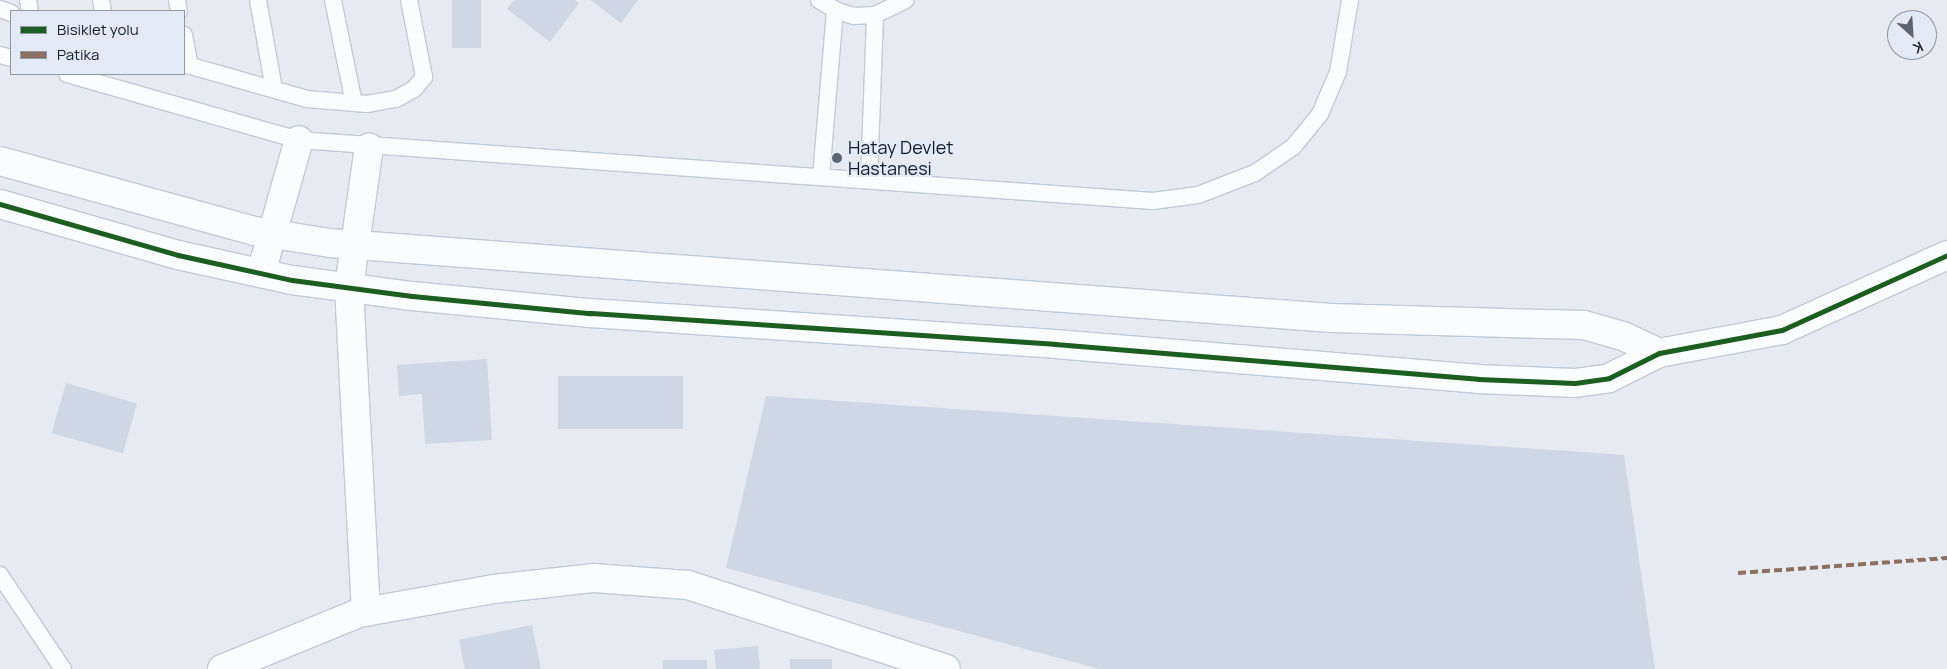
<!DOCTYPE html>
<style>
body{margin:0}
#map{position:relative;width:1947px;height:669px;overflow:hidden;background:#e7ebf1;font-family:Manrope,sans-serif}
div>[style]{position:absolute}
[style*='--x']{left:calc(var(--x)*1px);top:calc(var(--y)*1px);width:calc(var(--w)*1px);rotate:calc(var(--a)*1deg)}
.building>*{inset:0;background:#cfd7e4;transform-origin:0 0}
.roads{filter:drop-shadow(1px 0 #c2cad6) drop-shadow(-1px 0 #c2cad6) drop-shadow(0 1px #c2cad6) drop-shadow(0 -1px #c2cad6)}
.service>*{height:16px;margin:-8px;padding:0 8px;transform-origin:8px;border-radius:8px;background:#fbfcfd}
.minor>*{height:28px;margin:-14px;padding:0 14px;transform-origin:14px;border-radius:14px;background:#fbfcfd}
.tertiary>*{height:28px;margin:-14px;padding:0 14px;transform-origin:14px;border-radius:14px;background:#fbfcfd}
.quiet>*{height:4px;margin-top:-2px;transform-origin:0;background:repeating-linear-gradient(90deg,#8d6e63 0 8px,transparent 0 12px)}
.cycleway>*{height:5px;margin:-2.5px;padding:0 2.5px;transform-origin:2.5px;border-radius:2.5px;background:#1b5e20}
.dots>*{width:14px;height:14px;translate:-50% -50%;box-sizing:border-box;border:2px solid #e3eaf5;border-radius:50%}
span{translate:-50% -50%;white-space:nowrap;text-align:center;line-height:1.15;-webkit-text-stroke:4px #e3eaf5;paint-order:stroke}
.poi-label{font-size:18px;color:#101c2f}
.left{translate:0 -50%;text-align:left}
.legend{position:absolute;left:10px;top:10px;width:175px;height:65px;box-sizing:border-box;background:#e3eaf5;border:1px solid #8f98a6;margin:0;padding:6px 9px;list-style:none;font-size:15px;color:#101c2f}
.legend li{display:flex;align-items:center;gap:10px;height:25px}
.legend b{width:25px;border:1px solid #8f98a6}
.north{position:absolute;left:1887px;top:10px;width:50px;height:50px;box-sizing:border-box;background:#e3eaf5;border:1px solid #8f98a6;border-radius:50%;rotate:154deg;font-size:14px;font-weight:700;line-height:20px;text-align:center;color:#101c2f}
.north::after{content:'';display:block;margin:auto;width:18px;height:22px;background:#5b6473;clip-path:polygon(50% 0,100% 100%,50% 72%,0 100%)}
</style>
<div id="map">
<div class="building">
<div style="left:452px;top:0;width:29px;height:48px"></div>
<div style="clip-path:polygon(514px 0,575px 0,579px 3px,550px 42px,507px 9px)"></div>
<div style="clip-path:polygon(590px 0,638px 0,621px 23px)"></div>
<div style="clip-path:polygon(487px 359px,492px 440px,425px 444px,422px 394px,399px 396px,397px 365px)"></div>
<div style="left:558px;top:376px;width:125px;height:53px"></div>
<div style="left:66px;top:383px;width:74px;height:52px;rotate:16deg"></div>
<div style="clip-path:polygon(766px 396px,1624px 455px,1655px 669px,1099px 669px,726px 568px)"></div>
<div style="clip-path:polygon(532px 625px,541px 669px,465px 669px,459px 640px)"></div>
<div style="clip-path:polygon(758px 646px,760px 669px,716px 669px,714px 650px)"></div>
<div style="left:832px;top:659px;width:10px;height:42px;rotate:90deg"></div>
<div style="left:707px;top:660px;width:9px;height:44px;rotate:90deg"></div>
</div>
<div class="roads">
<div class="service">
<div style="--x:28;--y:0;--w:11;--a:80"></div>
<div style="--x:101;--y:0;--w:11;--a:80"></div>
<div style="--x:177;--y:0;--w:11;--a:80"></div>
<div style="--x:258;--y:0;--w:90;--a:79.8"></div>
<div style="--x:333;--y:0;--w:105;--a:78.5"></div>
<div style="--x:819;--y:0;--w:19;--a:32"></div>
<div style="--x:835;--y:10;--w:20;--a:18"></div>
<div style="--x:854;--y:16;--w:21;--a:-3"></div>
<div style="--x:875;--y:15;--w:34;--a:-26"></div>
<div style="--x:0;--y:9;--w:12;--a:20"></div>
<div style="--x:184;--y:35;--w:31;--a:79"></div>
<div style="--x:0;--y:55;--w:11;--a:15"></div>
<div style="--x:184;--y:64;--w:128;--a:15.9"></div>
<div style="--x:307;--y:99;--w:60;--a:4.8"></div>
<div style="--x:367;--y:104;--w:29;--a:-10"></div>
<div style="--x:396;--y:99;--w:21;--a:-29"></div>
<div style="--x:414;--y:89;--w:16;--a:-50"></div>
<div style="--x:424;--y:77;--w:78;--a:-101"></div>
<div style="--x:67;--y:74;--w:241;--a:15.9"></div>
<div style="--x:299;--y:140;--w:856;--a:4.09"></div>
<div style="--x:1153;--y:201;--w:45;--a:-7.6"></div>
<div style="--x:1198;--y:195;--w:61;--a:-21.1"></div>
<div style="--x:1255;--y:173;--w:46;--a:-34.4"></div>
<div style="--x:1293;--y:147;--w:43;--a:-50.7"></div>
<div style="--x:1320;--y:114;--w:46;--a:-66.8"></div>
<div style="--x:1338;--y:72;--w:73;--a:-80.5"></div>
<div style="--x:821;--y:177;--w:168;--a:-85.2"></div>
<div style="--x:869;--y:180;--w:165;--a:-87.9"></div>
<div style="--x:0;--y:575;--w:113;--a:56.2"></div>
</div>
<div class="minor">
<div style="--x:261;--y:273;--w:138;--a:-74.1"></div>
<div style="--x:366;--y:612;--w:325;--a:-93"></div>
<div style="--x:349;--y:287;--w:141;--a:-81.9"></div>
<div style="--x:222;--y:669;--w:148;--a:-22.2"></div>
<div style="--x:359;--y:613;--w:137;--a:-10.1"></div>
<div style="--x:494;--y:589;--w:101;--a:-6.3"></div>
<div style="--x:594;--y:578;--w:94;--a:4.3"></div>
<div style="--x:688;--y:585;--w:271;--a:18"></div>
</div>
<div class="tertiary">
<div style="--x:0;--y:161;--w:263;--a:15.4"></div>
<div style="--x:254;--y:231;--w:77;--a:9"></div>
<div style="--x:330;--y:243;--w:1004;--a:4.28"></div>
<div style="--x:1331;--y:318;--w:253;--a:1.6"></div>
<div style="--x:1584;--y:325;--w:41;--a:15.8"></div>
<div style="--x:1623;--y:336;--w:40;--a:25"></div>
<div style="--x:0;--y:204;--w:185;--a:16"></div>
<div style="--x:178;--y:255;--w:117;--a:12.4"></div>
<div style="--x:292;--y:280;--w:121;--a:7.6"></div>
<div style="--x:412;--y:296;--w:179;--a:5.5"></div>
<div style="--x:590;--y:313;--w:466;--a:3.8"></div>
<div style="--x:1055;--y:344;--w:424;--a:4.7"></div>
<div style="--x:1478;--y:379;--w:97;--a:2.4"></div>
<div style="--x:1575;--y:383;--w:34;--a:-8"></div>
<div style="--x:1609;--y:378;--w:56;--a:-26.6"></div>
<div style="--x:1659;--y:353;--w:125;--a:-10.6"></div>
<div style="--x:1782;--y:330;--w:181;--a:-24.4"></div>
</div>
</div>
<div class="quiet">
<div style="--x:1738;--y:573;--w:210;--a:-4.1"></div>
</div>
<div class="cycleway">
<div style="--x:0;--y:204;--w:185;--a:16"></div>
<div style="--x:178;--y:255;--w:117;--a:12.4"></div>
<div style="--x:292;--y:280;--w:121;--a:7.6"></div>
<div style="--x:412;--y:296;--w:179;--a:5.5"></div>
<div style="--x:590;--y:313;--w:466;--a:3.8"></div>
<div style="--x:1055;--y:344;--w:424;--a:4.7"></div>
<div style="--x:1478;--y:379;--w:97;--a:2.4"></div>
<div style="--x:1575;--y:383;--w:34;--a:-8"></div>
<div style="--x:1609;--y:378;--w:56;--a:-26.6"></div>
<div style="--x:1659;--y:353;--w:125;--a:-10.6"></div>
<div style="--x:1782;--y:330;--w:181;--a:-24.4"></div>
</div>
<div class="dots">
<div style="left:837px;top:158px;background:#5b6473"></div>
</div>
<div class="poi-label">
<span class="left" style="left:848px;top:158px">Hatay Devlet<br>Hastanesi</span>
</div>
<ul class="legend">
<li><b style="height:6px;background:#1b5e20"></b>Bisiklet yolu</li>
<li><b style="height:6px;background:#8d6e63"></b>Patika</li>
</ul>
<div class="north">K</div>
</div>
